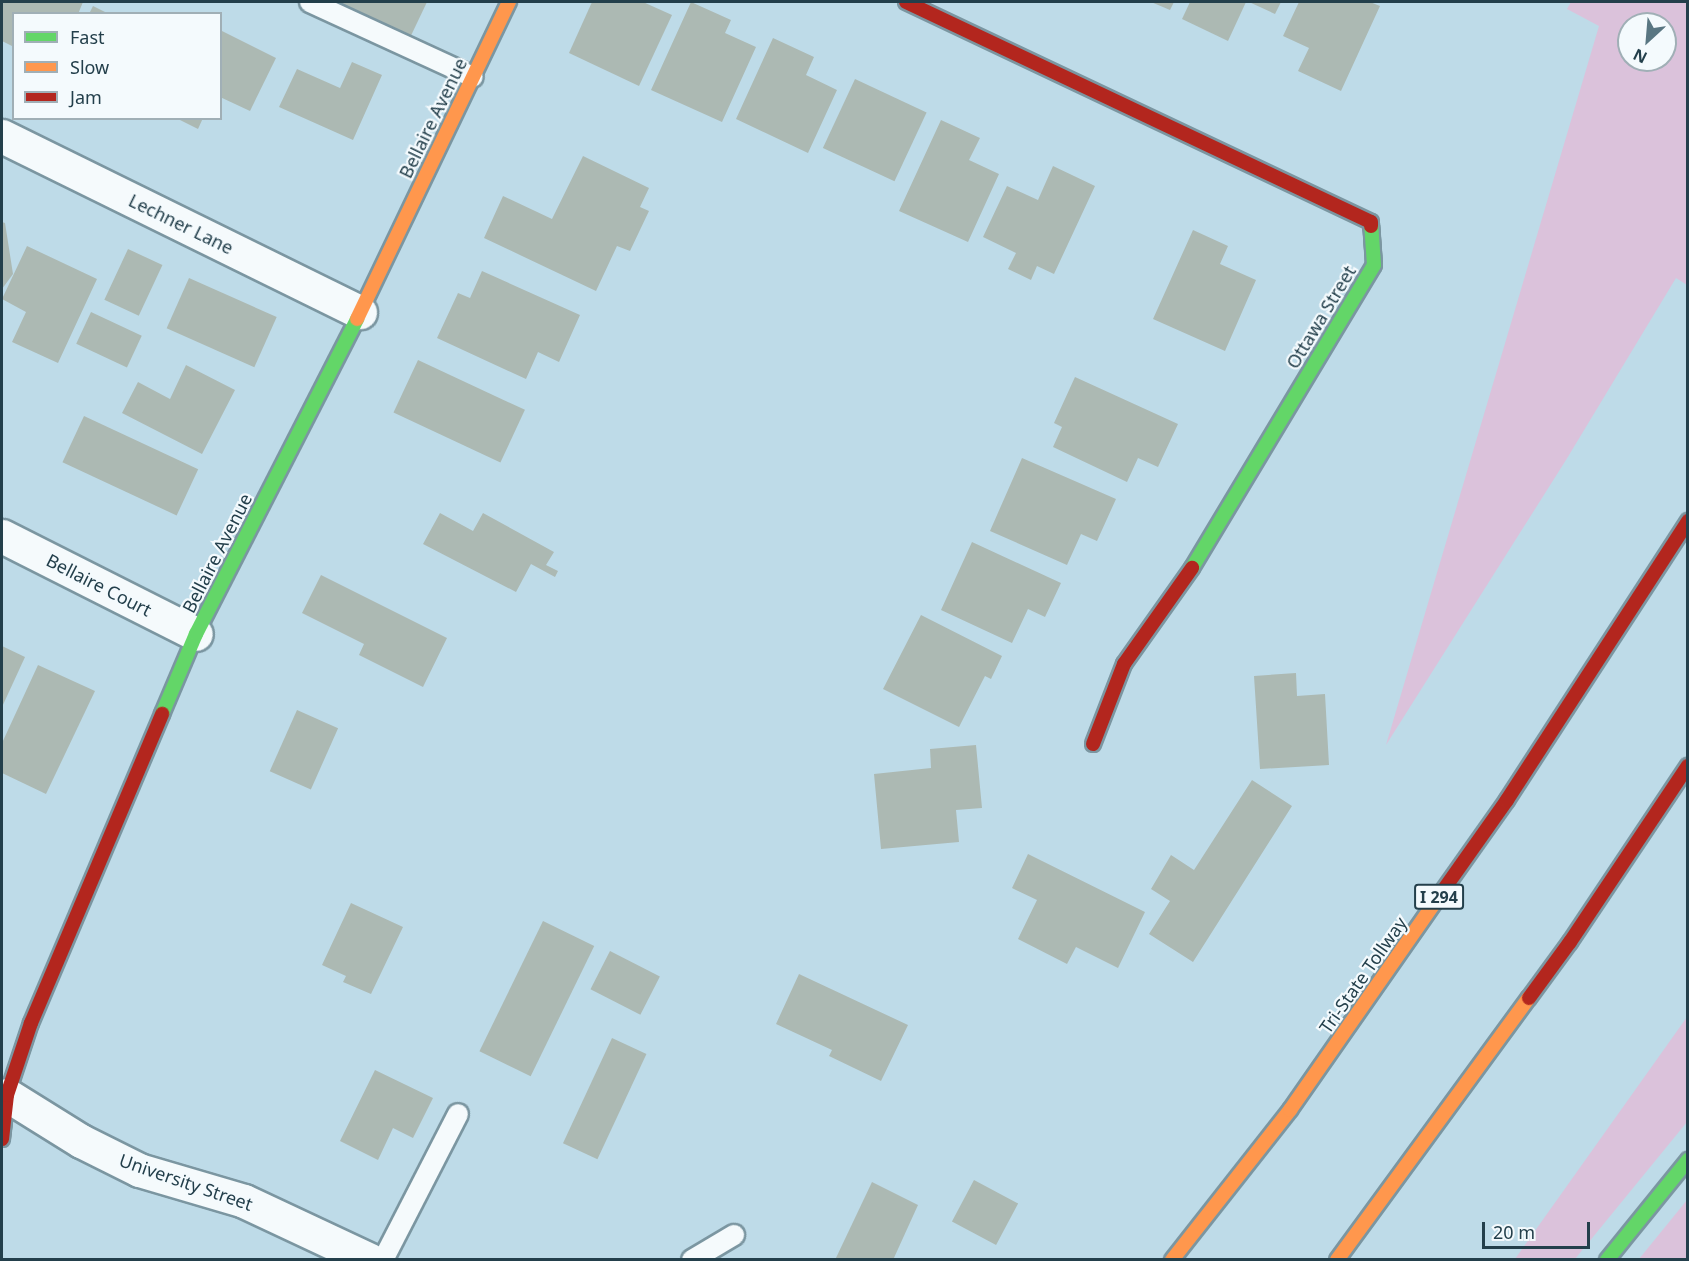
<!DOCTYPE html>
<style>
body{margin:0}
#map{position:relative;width:1689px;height:1261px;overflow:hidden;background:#bedbe8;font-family:"Noto Sans",sans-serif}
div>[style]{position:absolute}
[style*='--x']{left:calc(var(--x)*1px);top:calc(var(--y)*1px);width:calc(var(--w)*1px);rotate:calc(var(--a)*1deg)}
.green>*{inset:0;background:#dbc2db}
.building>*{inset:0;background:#acb9b3;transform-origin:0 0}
.roads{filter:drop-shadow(2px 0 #7b96a1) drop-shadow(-2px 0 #7b96a1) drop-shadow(0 2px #7b96a1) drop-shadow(0 -2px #7b96a1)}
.lane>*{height:20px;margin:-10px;padding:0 10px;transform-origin:10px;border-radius:10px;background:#f5fafc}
.street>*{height:33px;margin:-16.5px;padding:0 16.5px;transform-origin:16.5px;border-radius:16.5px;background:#f5fafc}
.fast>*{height:14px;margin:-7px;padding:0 7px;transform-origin:7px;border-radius:7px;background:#63d668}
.slow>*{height:14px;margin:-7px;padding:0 7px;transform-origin:7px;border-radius:7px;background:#ff974d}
.jam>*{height:14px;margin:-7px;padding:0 7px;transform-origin:7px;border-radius:7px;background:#b3261e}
span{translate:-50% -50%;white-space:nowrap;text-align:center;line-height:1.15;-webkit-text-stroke:4.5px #f4fafd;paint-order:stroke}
.shield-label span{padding:2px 4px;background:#f4fafd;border:2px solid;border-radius:4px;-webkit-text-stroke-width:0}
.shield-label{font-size:16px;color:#233f4b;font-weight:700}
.street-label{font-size:18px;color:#233f4b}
.frame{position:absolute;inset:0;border:3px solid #233f4b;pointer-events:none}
.legend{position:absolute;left:12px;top:12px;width:210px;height:108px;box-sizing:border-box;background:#f4fafd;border:2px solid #a0afb6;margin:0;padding:8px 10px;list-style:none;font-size:18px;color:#233f4b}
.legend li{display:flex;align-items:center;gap:12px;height:30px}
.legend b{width:30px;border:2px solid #a0afb6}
.north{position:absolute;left:1617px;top:12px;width:60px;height:60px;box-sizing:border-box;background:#f4fafd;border:2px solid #a0afb6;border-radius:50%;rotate:206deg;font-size:16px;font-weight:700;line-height:24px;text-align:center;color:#233f4b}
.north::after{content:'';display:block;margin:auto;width:21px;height:27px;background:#597682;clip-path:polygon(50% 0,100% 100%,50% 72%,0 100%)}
.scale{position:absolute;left:1482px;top:1222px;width:108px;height:27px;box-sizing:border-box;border:3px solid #233f4b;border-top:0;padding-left:8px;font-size:18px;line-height:21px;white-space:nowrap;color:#233f4b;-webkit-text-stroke:4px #f4fafd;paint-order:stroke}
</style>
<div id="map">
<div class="green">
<div style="clip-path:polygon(evenodd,1571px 2px,1687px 2px,1687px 285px,1676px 278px,1566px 460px,1386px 745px,1599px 26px,1567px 9px,1571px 2px,1629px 24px,1665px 24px,1665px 60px,1629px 60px,1629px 24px)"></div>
<div style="clip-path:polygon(1687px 1017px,1687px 1122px,1575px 1259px,1515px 1259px)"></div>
<div style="clip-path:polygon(1687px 1200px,1687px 1259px,1639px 1259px)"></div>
</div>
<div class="building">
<div style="clip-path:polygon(2px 2px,83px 2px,78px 14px,14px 14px,14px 47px,2px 41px)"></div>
<div style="clip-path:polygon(318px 2px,427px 2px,407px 44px)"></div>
<div style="clip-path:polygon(592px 2px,643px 2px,672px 15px,639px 86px,569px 53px)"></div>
<div style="clip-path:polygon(691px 2px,731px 20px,725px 33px,756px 47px,722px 122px,651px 90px)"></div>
<div style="clip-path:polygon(1151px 2px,1174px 2px,1170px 10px)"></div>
<div style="clip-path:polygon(1190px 2px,1246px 2px,1228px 41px,1182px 19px)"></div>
<div style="clip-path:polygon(1249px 2px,1281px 2px,1275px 14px)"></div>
<div style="clip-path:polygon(1299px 2px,1370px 2px,1380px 6px,1341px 91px,1298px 71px,1309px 48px,1283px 36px)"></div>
<div style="clip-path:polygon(93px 6px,109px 14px,89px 14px)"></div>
<div style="clip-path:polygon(220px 30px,276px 58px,250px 111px,220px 97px)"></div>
<div style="clip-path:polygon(773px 38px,814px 57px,806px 75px,837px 90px,808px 153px,736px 119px)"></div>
<div style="clip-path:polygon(352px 62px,382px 75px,353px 140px,279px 107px,297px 69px,340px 88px)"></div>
<div style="left:855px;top:79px;width:79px;height:76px;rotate:25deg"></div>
<div style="clip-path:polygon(176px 118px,203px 118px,198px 129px)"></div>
<div style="clip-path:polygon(941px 120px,980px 138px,969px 160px,999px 174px,968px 242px,899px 211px)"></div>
<div style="clip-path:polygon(583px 156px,649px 188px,640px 207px,649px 211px,630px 251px,617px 246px,596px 291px,484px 238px,503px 196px,552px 219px)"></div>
<div style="clip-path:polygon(1053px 166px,1095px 186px,1054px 274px,1037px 266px,1031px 280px,1008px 269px,1016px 253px,983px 237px,1007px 186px,1038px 200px)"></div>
<div style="clip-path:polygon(2px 222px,5px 223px,13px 274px,2px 289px)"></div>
<div style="clip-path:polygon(1193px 230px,1228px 246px,1220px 264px,1256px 280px,1225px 351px,1153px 319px)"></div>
<div style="clip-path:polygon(27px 246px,97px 279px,58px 363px,12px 342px,26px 312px,2px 299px)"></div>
<div style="left:128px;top:249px;width:38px;height:56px;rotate:25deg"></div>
<div style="clip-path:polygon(482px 271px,580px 315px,559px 362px,538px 352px,526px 379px,437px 338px,458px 293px,470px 298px)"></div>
<div style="left:189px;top:278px;width:96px;height:55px;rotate:24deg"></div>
<div style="left:91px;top:312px;width:56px;height:35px;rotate:25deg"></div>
<div style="left:418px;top:360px;width:118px;height:58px;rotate:25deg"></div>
<div style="clip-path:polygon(186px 365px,235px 390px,202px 454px,122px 413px,138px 382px,170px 399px)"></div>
<div style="clip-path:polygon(1075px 377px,1178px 424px,1158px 467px,1138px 458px,1127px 482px,1053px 447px,1062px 427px,1054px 423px)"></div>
<div style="left:84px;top:416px;width:126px;height:51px;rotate:25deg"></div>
<div style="clip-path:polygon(1022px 458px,1116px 499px,1097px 541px,1081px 534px,1067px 565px,990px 531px)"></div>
<div style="clip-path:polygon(440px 513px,473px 531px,483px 513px,554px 552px,546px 565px,558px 571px,555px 577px,531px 564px,516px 592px,423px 544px)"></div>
<div style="clip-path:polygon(972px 542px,1061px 583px,1045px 617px,1028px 609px,1012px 643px,941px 610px)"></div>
<div style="clip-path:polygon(321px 575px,447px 638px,423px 687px,359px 655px,364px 644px,302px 613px)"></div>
<div style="clip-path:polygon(921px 615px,1002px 656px,991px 679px,985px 676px,959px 727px,883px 689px)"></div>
<div style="clip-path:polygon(2px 646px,25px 657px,2px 707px)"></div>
<div style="clip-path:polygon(38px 665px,95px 691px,46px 794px,2px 773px,2px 743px)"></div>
<div style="clip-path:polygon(1296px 673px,1297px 696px,1325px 694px,1329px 765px,1260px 769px,1254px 676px)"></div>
<div style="left:297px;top:710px;width:45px;height:67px;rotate:24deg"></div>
<div style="clip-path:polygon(976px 745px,982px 808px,956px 810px,959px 842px,881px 849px,874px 774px,931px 768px,930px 749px)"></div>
<div style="clip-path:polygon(1252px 780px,1292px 806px,1193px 962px,1149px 934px,1170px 901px,1151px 889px,1171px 855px,1194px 870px)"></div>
<div style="clip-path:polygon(1028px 854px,1145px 912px,1118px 968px,1076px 947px,1067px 964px,1018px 939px,1037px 900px,1012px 888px)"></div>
<div style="clip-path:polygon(351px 903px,403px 927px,371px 994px,343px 982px,346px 976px,322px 965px)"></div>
<div style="left:543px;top:921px;width:57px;height:145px;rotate:26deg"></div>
<div style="left:610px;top:951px;width:56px;height:43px;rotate:27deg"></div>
<div style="clip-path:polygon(799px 974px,908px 1025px,881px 1081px,829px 1056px,832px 1050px,776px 1024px)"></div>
<div style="left:612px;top:1038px;width:38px;height:116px;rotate:25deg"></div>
<div style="clip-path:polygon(375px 1070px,433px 1098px,413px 1138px,393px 1128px,378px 1160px,340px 1141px)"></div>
<div style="left:974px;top:1180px;width:50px;height:47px;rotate:28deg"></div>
<div style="clip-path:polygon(872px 1182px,918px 1205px,893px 1260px,835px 1260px)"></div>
</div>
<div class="roads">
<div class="lane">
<div style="--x:310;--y:2;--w:179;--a:24.7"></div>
<div style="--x:383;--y:1260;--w:164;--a:-62.8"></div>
<div style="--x:692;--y:1260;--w:49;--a:-30.8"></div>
</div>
<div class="street">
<div style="--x:2;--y:136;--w:399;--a:26.2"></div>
<div style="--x:2;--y:536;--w:217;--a:26.8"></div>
<div style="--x:7;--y:1095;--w:87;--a:31.9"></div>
<div style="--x:81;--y:1141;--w:65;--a:26.6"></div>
<div style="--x:139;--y:1170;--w:109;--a:16.4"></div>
<div style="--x:244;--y:1201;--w:139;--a:25.1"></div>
</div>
<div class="fast">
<div style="--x:1192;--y:568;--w:353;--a:-59"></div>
<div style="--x:1374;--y:265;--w:39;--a:-94"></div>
<div style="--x:162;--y:714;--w:87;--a:-67"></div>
<div style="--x:196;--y:634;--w:354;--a:-62.9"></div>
<div style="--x:1607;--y:1260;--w:129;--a:-51"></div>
</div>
<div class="slow">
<div style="--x:357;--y:319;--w:352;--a:-64.4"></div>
<div style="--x:1172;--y:1260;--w:191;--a:-51.8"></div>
<div style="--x:1290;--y:1110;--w:257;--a:-55.1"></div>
<div style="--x:1337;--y:1260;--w:325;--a:-53.8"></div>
</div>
<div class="jam">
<div style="--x:906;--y:2;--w:514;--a:25.32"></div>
<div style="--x:1371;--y:222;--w:4;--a:90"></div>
<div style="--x:1093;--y:744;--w:86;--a:-68.8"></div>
<div style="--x:1124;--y:664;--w:118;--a:-54.7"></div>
<div style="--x:1437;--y:899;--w:121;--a:-54.7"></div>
<div style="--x:1507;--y:800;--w:333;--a:-57"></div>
<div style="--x:1529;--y:998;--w:69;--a:-53.8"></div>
<div style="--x:1570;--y:942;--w:212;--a:-56.2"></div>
<div style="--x:2;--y:1139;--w:44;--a:-83.5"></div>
<div style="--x:7;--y:1095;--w:76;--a:-71.6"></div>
<div style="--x:31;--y:1023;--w:336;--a:-67"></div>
</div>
</div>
<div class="shield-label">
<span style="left:1439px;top:897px">I 294</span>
</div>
<div class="street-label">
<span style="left:433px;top:118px;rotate:-64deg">Bellaire Avenue</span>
<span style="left:181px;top:224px;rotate:26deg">Lechner Lane</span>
<span style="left:1321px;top:317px;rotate:-59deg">Ottawa Street</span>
<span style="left:217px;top:553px;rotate:-63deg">Bellaire Avenue</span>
<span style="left:99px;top:585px;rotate:27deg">Bellaire Court</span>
<span style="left:1363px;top:975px;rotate:-55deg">Tri-State Tollway</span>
<span style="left:186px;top:1182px;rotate:19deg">University Street</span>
</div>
<div class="frame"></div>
<ul class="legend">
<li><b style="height:8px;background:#63d668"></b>Fast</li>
<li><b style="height:8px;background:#ff974d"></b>Slow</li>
<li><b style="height:8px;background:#b3261e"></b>Jam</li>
</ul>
<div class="north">N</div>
<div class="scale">20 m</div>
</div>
